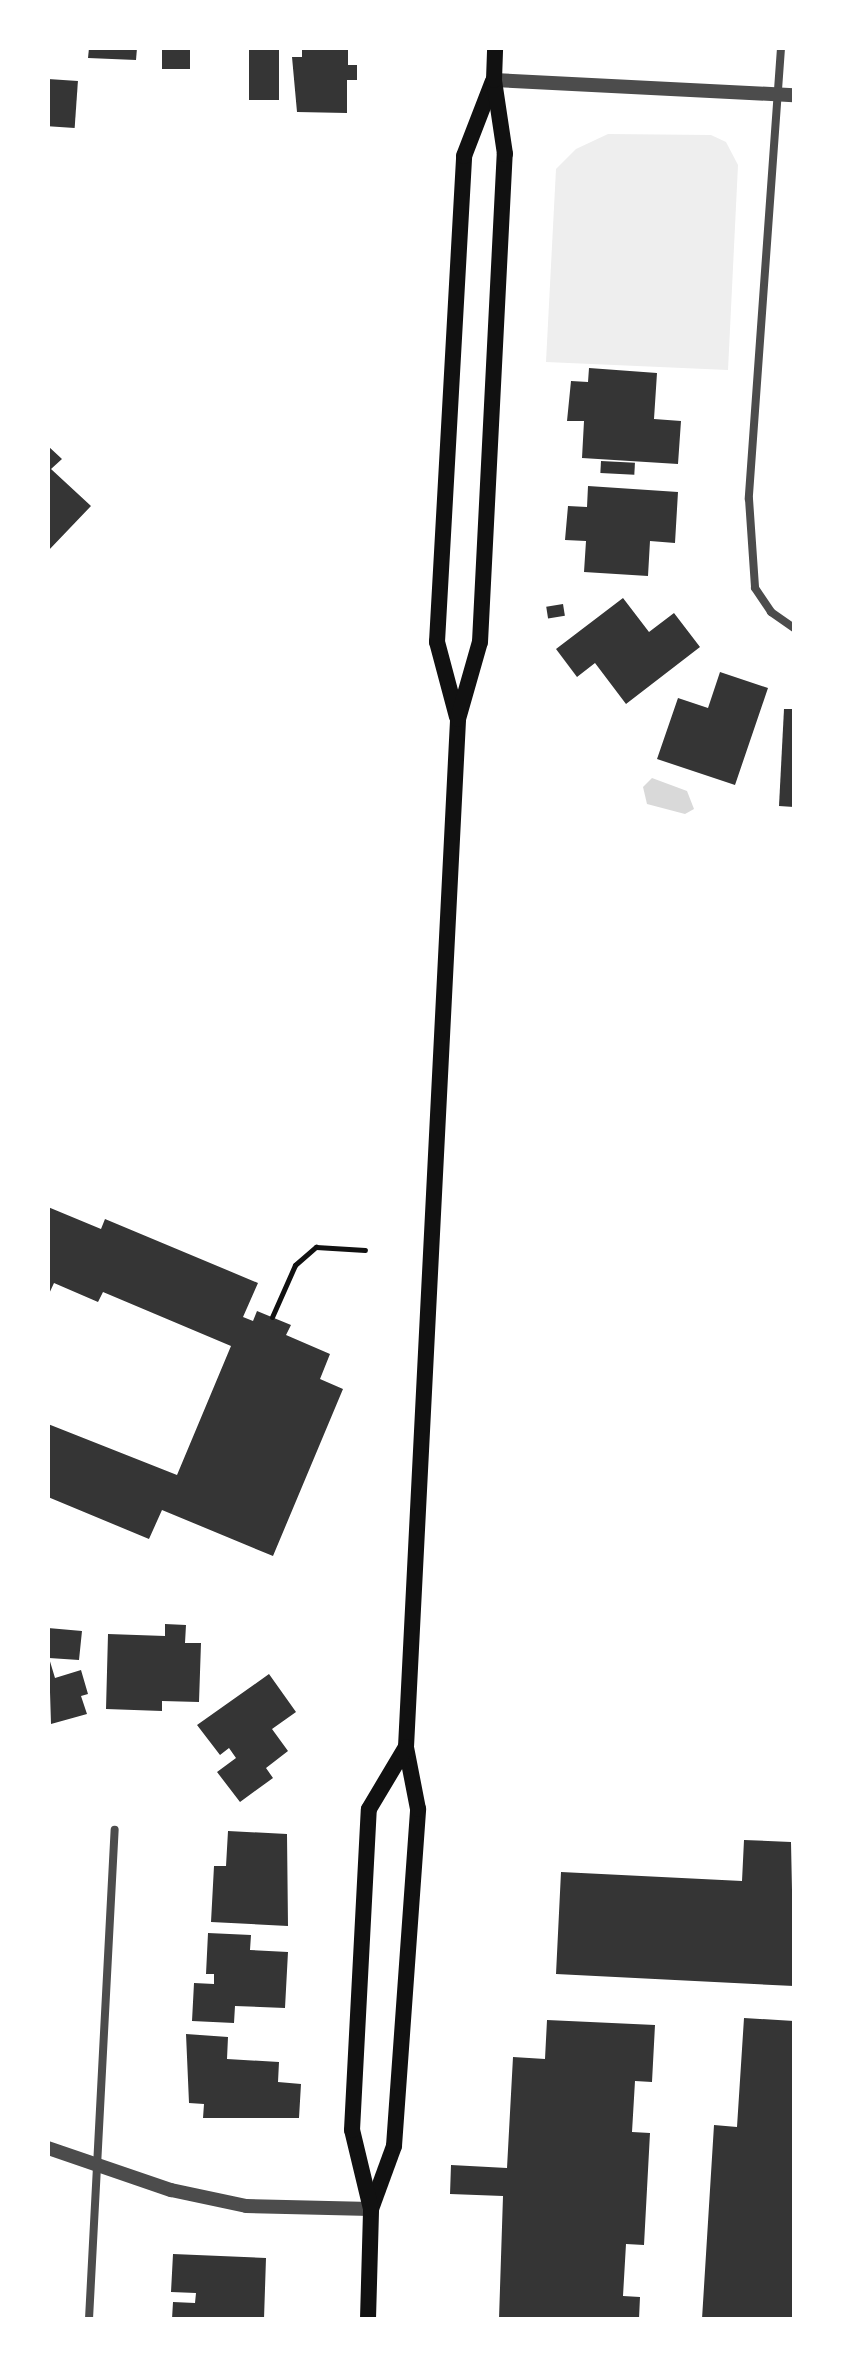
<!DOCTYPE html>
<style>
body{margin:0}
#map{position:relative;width:842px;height:2367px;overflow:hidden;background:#fff;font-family:"Archivo Narrow",sans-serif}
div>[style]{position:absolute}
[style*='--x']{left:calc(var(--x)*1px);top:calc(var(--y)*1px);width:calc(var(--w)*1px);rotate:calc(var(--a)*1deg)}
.green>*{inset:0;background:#eee}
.water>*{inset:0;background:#d9d9d9}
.building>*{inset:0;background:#353535;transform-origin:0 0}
.path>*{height:5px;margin:-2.5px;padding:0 2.5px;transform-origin:2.5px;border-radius:2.5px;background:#111}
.minor>*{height:8px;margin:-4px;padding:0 4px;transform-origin:4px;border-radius:4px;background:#4c4c4c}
.tertiary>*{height:14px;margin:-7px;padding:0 7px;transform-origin:7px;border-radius:7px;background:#4c4c4c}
.secondary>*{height:16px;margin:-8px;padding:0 8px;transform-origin:8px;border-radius:8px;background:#111}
span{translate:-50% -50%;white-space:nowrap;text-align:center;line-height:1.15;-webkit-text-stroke:7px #fff;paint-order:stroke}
.frame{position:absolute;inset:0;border:50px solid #fff;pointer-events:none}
</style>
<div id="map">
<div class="green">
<div style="clip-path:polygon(608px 134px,711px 135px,726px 142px,738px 165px,728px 370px,546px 362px,556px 169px,576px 149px)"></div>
</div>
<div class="water">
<div style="clip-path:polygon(652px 778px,687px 791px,694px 809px,685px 814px,647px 804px,643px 787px)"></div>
</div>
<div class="building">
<div style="clip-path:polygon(89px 48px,137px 48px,136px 60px,88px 58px)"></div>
<div style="left:162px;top:48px;width:28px;height:21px"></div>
<div style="left:249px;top:48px;width:30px;height:52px"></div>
<div style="clip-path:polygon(302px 48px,348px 48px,348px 65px,357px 65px,357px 80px,347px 80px,347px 113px,297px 112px,292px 57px,302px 57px)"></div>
<div style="left:48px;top:79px;width:30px;height:47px;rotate:4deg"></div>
<div style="clip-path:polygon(589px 368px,657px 373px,654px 419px,681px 421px,678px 464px,582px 458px,584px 421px,567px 421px,571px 381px,588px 382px)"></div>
<div style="clip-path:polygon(48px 446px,62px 459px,51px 469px,91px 506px,48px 551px)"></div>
<div style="left:601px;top:461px;width:34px;height:12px;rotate:3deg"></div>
<div style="clip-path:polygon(588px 486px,678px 492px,675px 543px,650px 541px,648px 576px,584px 572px,586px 541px,565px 540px,568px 506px,587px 507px)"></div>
<div style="clip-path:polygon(623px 598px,649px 632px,674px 613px,700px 647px,626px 704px,595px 663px,577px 677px,556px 649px)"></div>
<div style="left:563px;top:604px;width:12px;height:17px;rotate:81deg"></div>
<div style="clip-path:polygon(720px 672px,768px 688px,735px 785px,657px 759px,678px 698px,708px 708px)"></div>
<div style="clip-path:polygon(784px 709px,794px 709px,794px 807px,779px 806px)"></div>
<div style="clip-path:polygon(48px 1207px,101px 1229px,105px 1219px,258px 1283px,243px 1317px,253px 1321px,257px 1311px,291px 1325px,286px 1335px,330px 1354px,320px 1379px,343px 1389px,273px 1556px,162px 1510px,149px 1539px,48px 1497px,48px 1424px,177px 1475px,231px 1346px,103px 1292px,98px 1302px,54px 1283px,48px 1296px)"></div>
<div style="clip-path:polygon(165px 1624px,186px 1625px,185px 1643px,201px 1643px,199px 1702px,162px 1701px,162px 1711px,106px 1709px,108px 1634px,165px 1636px)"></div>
<div style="clip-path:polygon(48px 1628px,82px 1631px,79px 1660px,49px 1658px,55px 1678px,81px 1670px,88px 1694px,81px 1696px,87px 1714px,51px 1724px)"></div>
<div style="clip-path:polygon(269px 1674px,296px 1712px,272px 1729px,288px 1751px,266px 1768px,273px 1778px,240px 1802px,217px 1772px,236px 1758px,229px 1748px,220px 1755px,197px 1725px)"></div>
<div style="clip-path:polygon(228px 1831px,287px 1834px,288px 1926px,211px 1922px,214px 1866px,226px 1866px)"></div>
<div style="clip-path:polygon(744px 1840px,791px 1842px,794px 1986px,556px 1974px,561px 1872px,742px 1881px)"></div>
<div style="clip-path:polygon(208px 1933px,251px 1935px,250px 1950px,288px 1952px,285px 2008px,235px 2006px,234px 2023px,192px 2021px,194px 1983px,214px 1984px,214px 1974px,206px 1974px)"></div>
<div style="clip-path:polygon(744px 2018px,794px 2021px,794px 2319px,702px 2319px,714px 2125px,737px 2127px)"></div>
<div style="clip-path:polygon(547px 2020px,655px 2025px,652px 2082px,635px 2081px,632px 2132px,650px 2133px,644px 2245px,626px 2244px,623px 2296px,640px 2297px,639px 2319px,499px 2319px,503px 2196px,450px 2194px,451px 2165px,507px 2168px,513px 2057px,545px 2059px)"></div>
<div style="clip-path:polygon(186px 2034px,228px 2037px,227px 2059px,279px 2062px,278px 2082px,301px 2084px,299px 2118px,203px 2118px,204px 2104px,189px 2103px)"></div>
<div style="clip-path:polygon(173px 2254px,266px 2258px,264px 2319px,172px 2319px,173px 2302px,195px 2303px,196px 2293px,171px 2292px)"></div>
</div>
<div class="path">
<div style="--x:272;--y:1317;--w:57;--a:-66.1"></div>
<div style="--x:295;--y:1265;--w:28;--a:-41"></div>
<div style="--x:316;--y:1247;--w:49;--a:3.5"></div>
</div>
<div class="minor">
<div style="--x:781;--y:48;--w:452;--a:94.1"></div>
<div style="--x:749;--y:499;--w:89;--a:86.1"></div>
<div style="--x:755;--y:588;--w:29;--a:56"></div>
<div style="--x:771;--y:612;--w:28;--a:35"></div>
<div style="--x:89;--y:2319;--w:490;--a:-87"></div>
</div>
<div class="tertiary">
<div style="--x:494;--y:80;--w:300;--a:2.9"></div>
<div style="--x:48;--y:2148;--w:130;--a:18.9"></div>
<div style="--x:171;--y:2190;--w:77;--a:12"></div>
<div style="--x:246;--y:2206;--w:125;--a:1.4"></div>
</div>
<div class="secondary">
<div style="--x:457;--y:717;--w:78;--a:-104.9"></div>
<div style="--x:437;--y:642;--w:487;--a:-86.8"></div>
<div style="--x:464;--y:156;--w:80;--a:-68.9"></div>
<div style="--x:371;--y:2209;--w:67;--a:-69.9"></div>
<div style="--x:394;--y:2146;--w:338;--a:-85.9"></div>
<div style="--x:418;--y:1809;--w:63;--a:-101"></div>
<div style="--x:406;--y:1747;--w:1029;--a:-87.1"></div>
<div style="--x:458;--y:719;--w:80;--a:-74.1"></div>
<div style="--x:480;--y:642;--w:489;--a:-87.1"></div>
<div style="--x:505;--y:154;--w:75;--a:-98.5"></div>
<div style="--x:494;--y:80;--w:32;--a:-88"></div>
<div style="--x:368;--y:2319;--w:110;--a:-88.4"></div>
<div style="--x:371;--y:2209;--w:81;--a:-103.5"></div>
<div style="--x:352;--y:2130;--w:321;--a:-87"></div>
<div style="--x:369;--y:1809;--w:72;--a:-59.2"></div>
</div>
<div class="frame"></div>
</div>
